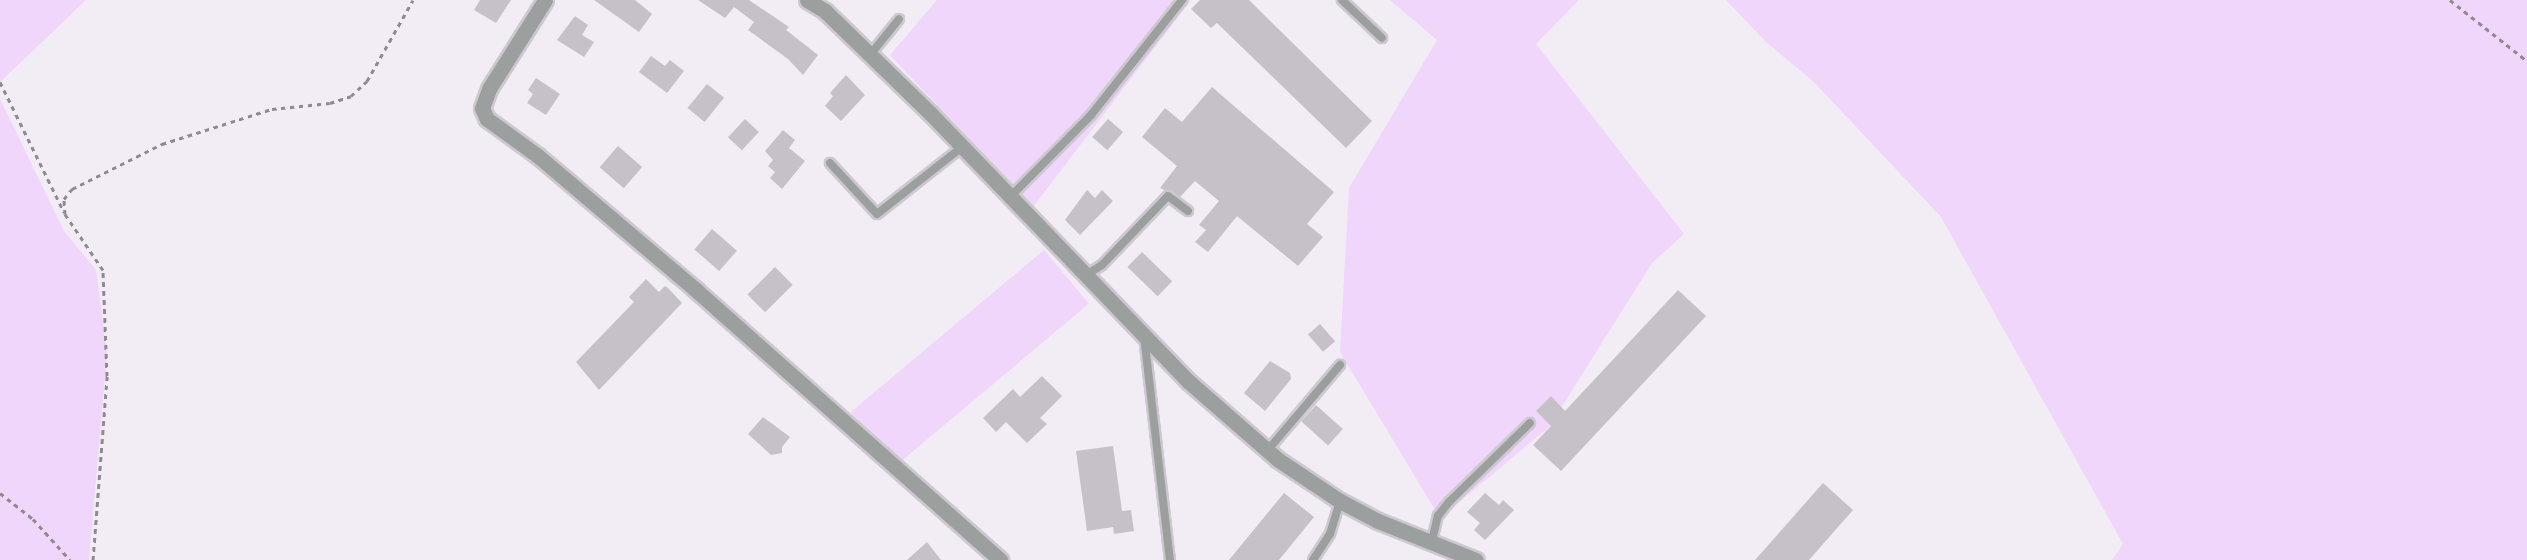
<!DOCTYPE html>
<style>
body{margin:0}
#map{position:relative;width:2527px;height:560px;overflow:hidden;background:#f2ecf5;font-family:Rubik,sans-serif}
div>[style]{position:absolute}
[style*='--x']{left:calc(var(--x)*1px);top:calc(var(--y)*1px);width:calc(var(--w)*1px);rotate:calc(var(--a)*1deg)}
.green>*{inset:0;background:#efd6fa;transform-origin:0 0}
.building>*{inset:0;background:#c6c0c9;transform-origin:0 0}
.path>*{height:3px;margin-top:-1.5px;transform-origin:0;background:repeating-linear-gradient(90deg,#8f8a91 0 4.5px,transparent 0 9px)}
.roads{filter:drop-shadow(2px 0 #cdc8d0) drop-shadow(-2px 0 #cdc8d0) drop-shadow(0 2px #cdc8d0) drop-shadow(0 -2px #cdc8d0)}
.lane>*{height:8px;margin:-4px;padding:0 4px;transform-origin:4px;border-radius:4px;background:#9ba09e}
.street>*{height:15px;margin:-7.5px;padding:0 7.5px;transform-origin:7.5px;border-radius:7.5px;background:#9ba09e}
span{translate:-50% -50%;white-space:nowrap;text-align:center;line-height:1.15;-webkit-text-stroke:5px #fdfbff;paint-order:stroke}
</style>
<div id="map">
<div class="green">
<div style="clip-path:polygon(0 0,86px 0,0 82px)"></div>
<div style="clip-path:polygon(937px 0,1191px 0,1033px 207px,890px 55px)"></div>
<div style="clip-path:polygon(1390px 0,1579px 0,1536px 44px,1684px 234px,1652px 263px,1549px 427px,1440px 518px,1340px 352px,1349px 188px,1437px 40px)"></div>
<div style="clip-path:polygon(1726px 0,2527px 0,2527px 560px,2112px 560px,2123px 544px,1941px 217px,1814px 82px,1766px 42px)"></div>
<div style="clip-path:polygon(0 99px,64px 231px,96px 270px,107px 354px,89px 560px,0 560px)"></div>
<div style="left:1044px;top:250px;width:70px;height:252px;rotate:50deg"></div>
</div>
<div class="building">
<div style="clip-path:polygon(480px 0,511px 0,496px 23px,474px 10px)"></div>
<div style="clip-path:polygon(594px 0,635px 0,652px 14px,639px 32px)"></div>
<div style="clip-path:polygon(698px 0,749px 0,789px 27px,786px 30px,818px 55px,803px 75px,788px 59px,748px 30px,754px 22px,734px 7px,725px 18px)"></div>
<div style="clip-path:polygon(1200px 0,1249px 0,1372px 121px,1346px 148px,1217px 23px,1211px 28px,1191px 9px)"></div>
<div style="clip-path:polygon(575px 16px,588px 25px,582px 35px,594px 42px,584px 57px,557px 40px)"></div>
<div style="clip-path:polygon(651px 56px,665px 66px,670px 60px,684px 71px,667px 93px,639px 72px)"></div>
<div style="clip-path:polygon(846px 75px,865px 95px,841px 121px,825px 106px,833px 96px,830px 93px)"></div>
<div style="clip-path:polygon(536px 78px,560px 94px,546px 115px,527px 103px,533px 94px,528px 90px)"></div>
<div style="left:707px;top:84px;width:22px;height:31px;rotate:39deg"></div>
<div style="clip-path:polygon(1212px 87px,1334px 192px,1307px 224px,1323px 237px,1298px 266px,1237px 216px,1208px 252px,1195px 242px,1206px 230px,1199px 225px,1219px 201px,1195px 181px,1180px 197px,1160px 188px,1177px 166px,1142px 137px,1165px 108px,1182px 122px)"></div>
<div style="left:745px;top:119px;width:19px;height:25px;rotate:43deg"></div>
<div style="left:1108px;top:119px;width:20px;height:24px;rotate:41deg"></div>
<div style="clip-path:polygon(783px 130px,795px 140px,789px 148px,805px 161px,782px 189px,770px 178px,775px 172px,768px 166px,773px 160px,765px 151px)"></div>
<div style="left:618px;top:146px;width:32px;height:28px;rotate:41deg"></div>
<div style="clip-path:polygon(1087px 190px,1095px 198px,1102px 190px,1113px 201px,1080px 235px,1065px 220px)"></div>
<div style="left:712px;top:229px;width:33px;height:27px;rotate:41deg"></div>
<div style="left:1142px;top:252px;width:42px;height:21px;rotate:44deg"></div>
<div style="left:775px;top:267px;width:25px;height:39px;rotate:45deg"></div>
<div style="clip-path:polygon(646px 279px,659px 292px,665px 286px,668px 288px,682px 303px,599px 390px,576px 362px,634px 302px,629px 297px)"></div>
<div style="clip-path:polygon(1678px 290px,1706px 316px,1561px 471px,1533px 445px,1551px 426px,1536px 411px,1551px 396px,1565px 411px)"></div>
<div style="left:1320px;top:324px;width:23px;height:16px;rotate:49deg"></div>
<div style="clip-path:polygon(1270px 361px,1290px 373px,1291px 379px,1265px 411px,1244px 393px)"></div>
<div style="clip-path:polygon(1042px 376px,1062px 396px,1040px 418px,1047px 424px,1027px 443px,1006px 422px,996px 432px,983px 418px,1013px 389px,1020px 397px)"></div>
<div style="left:1316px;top:405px;width:36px;height:22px;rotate:42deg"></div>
<div style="clip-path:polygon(763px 417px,790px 437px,782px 447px,782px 453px,771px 455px,748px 434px)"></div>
<div style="clip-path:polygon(1113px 446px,1122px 511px,1131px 510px,1134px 531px,1114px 534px,1113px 527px,1087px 531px,1076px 451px)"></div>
<div style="clip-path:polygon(1823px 483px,1853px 510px,1809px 560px,1755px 560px)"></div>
<div style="clip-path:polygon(1284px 493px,1314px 517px,1279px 560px,1229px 560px)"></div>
<div style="clip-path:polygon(1485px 493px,1499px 505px,1503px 500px,1514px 510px,1485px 540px,1474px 530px,1480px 523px,1467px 512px)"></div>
<div style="clip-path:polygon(927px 542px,941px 560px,907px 560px)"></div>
</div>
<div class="path">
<div style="--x:2450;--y:0;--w:98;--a:38.4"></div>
<div style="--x:0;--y:82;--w:145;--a:63.8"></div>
<div style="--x:0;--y:493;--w:42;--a:38.2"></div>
<div style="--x:33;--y:519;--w:55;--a:47.9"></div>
<div style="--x:93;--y:560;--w:185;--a:-85.6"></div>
<div style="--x:107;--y:376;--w:106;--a:-92.2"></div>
<div style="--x:103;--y:270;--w:68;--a:-124.2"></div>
<div style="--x:65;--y:214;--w:15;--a:-94"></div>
<div style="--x:64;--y:199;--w:13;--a:-51"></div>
<div style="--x:72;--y:189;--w:101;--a:-26.6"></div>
<div style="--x:162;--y:144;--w:115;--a:-17.7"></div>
<div style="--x:272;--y:109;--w:58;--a:-5.9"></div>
<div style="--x:330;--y:103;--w:22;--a:-18"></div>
<div style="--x:351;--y:96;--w:22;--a:-43"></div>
<div style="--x:367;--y:81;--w:93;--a:-60.4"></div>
</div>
<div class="roads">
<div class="lane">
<div style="--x:1342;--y:0;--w:55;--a:43.5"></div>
<div style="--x:870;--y:55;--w:46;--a:-51.1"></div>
<div style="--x:830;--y:163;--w:69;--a:47.3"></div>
<div style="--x:877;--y:214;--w:108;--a:-38.2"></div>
<div style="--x:1009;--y:198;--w:117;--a:-45.3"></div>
<div style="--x:1091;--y:115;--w:147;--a:-51.6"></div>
<div style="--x:1086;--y:275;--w:19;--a:-32"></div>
<div style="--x:1102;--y:265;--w:95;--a:-46.3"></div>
<div style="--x:1168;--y:196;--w:25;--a:37"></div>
<div style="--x:1144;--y:336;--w:226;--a:83.4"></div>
<div style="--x:1267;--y:451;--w:113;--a:-49.7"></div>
<div style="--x:1432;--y:541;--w:26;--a:-77"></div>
<div style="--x:1438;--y:516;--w:18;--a:-52"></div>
<div style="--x:1449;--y:502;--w:113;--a:-44.3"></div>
<div style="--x:1313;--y:560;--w:31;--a:-57"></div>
<div style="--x:1330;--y:534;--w:34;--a:-73"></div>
</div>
<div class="street">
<div style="--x:545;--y:0;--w:105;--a:122.2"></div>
<div style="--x:489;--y:89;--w:20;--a:110"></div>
<div style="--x:482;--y:108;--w:12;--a:66"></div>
<div style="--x:487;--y:119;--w:63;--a:36"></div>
<div style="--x:538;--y:156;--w:207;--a:40.3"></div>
<div style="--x:696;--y:290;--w:407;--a:41.6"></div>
<div style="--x:807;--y:0;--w:21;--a:31"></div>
<div style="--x:825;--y:11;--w:148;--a:44.2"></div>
<div style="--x:931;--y:114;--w:371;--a:46.1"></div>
<div style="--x:1188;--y:381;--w:118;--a:41.2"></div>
<div style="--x:1277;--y:459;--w:76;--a:33.7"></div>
<div style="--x:1340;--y:501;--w:43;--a:27.8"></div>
<div style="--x:1378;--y:521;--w:105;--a:21.7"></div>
</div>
</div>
</div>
